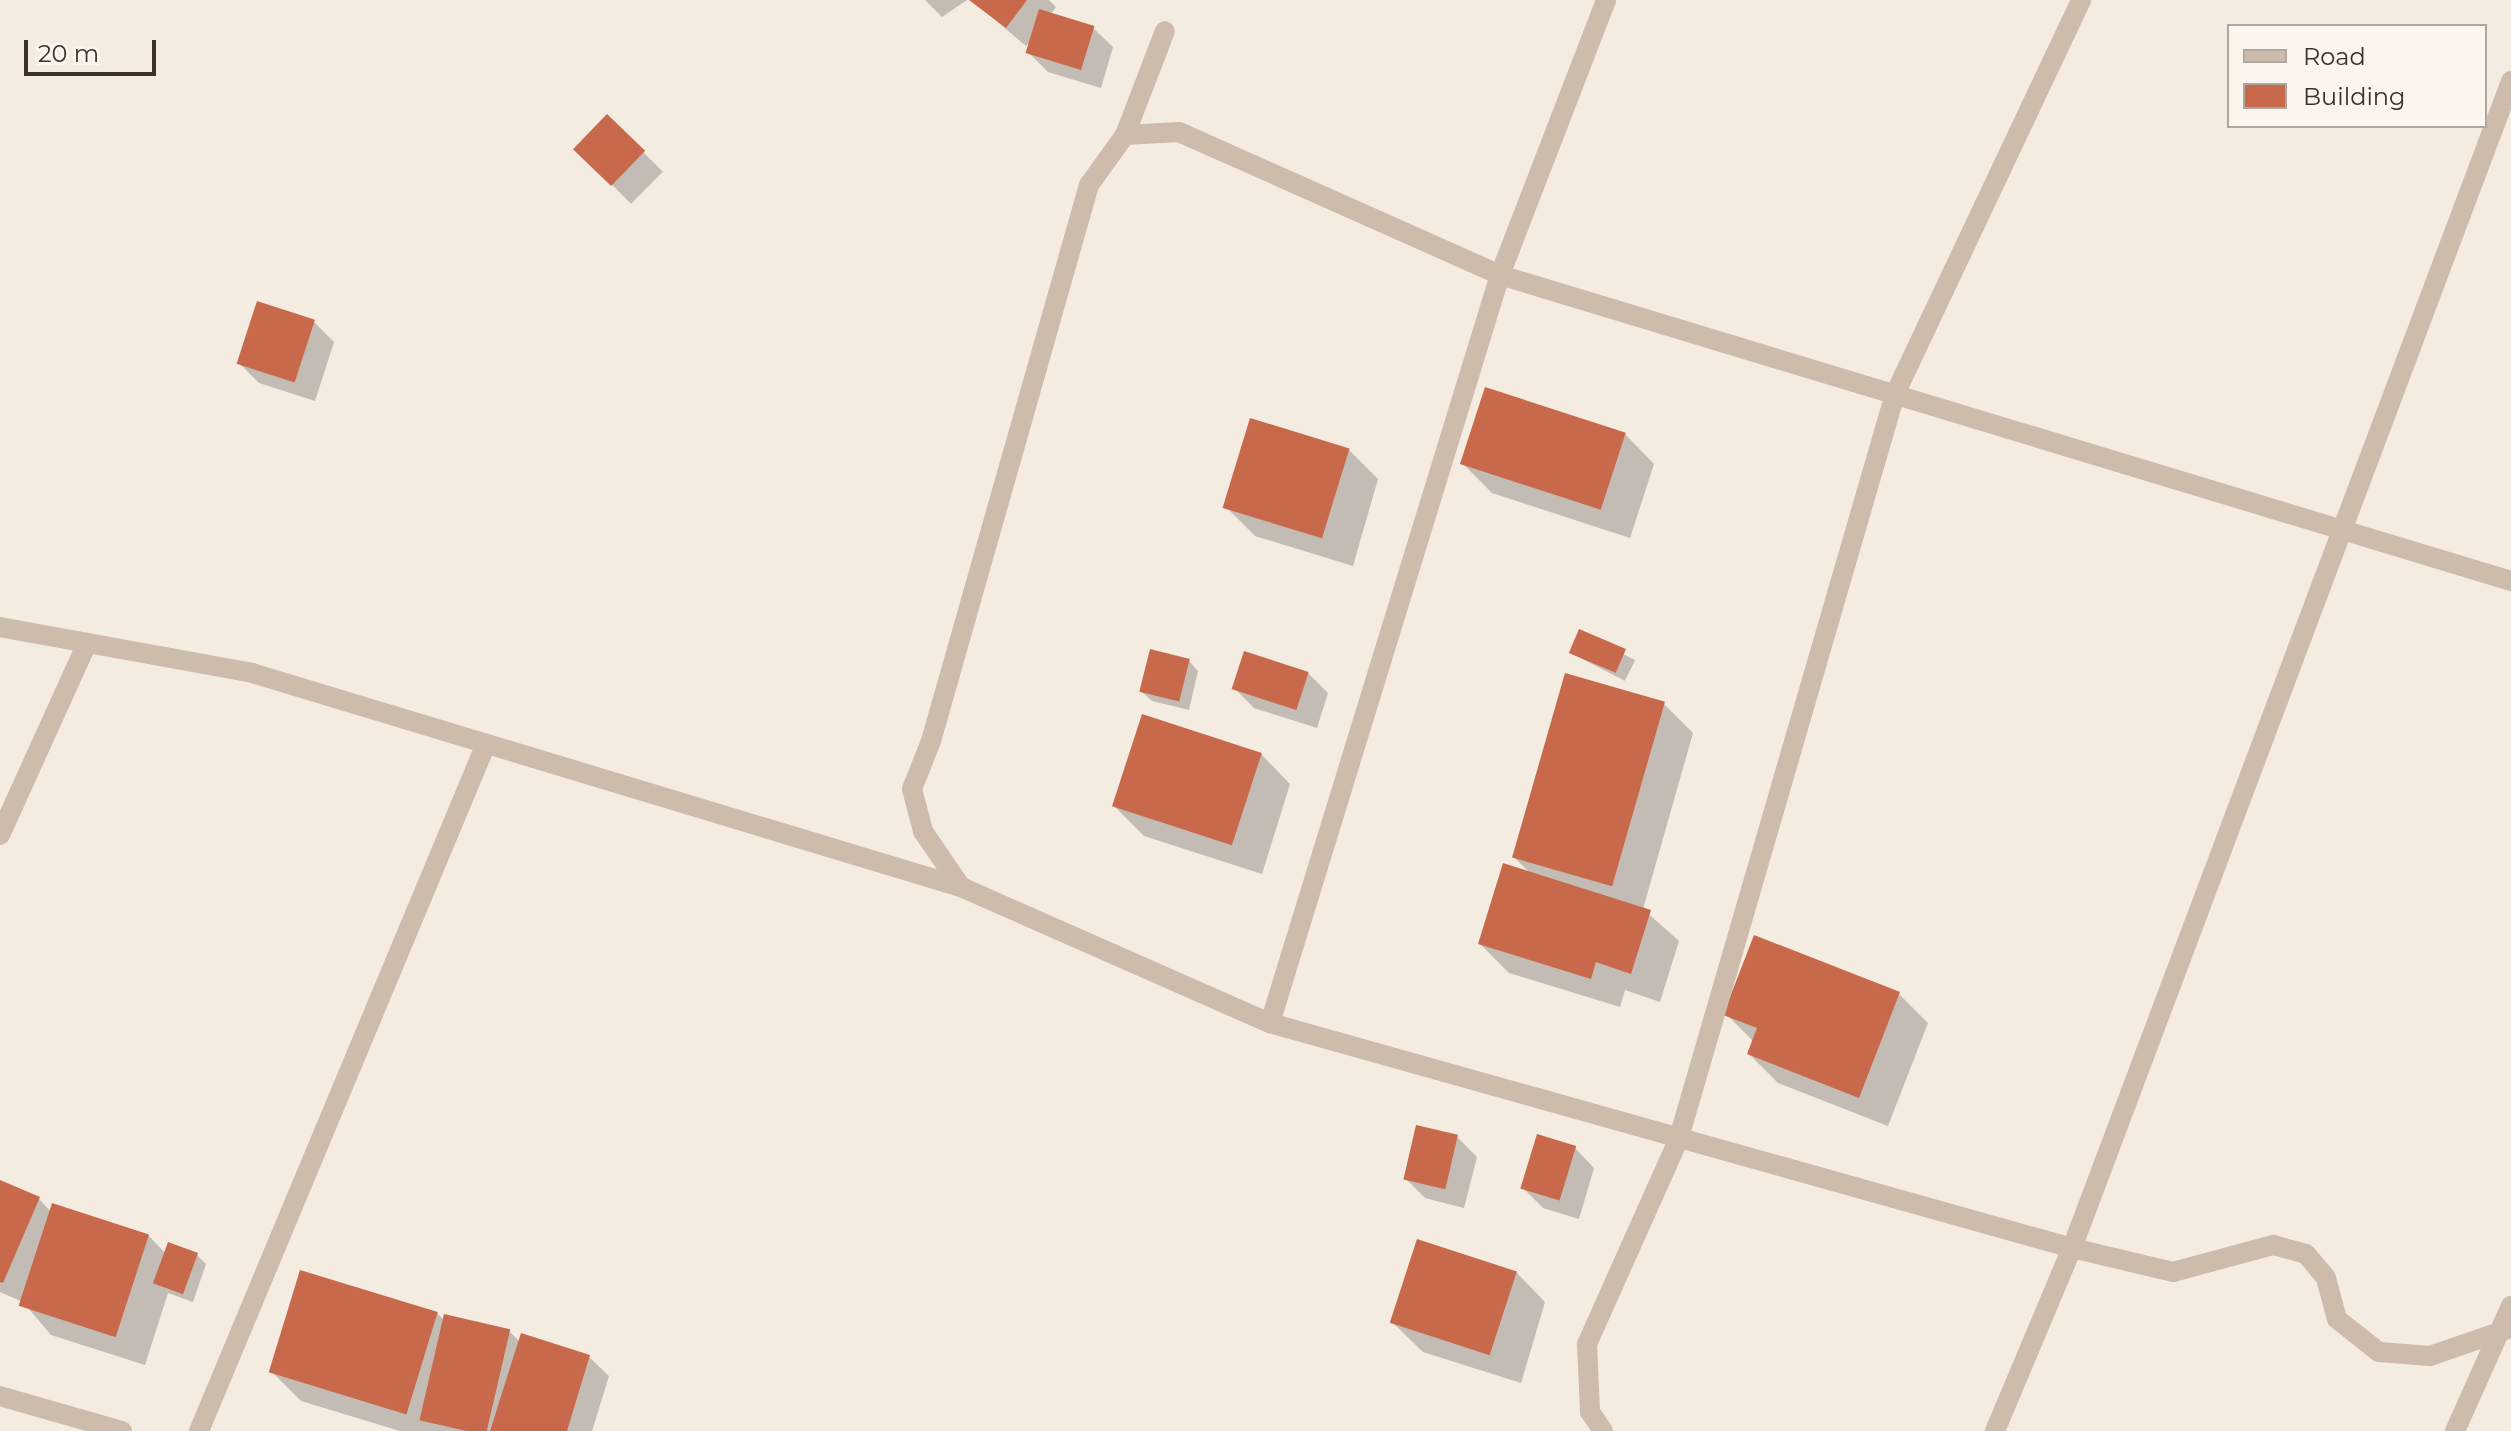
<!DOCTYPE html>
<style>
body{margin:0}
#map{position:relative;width:2511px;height:1431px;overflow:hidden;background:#f4ebe1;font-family:Montserrat,sans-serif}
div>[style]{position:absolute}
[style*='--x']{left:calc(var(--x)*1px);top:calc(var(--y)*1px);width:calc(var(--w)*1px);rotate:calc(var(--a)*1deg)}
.shadow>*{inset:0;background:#0003;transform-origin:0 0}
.building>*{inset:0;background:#c8694b;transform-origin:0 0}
.minor>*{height:20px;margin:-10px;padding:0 10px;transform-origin:10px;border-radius:10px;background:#cdbbac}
span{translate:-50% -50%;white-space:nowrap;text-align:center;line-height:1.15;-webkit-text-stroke:7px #fbf5ee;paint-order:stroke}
.legend{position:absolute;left:2227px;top:24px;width:260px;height:104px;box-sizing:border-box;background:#fbf5ee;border:2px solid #aea6a0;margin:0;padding:10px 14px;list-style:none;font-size:24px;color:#3b302b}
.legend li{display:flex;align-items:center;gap:16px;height:40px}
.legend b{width:40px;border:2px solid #aea6a0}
.scale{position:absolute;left:24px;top:40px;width:132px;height:36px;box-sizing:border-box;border:4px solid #3b302b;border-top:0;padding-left:10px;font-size:24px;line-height:28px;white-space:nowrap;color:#3b302b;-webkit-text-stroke:6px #fbf5ee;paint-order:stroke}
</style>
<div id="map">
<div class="shadow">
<div style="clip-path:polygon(925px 0,967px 0,942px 17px)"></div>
<div style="clip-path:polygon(971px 0,1049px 0,1056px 7px,1051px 14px,1093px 28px,1113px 47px,1101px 88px,1048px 72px,1028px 52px,1032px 40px,1026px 46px)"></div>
<div style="left:607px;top:116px;width:79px;height:45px;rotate:45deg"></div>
<div style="clip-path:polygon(314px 322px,334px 342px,315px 401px,259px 383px,239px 363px)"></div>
<div style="clip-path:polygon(1625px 434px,1654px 464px,1630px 538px,1492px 493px,1463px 464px)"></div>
<div style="clip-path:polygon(1349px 450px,1378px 479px,1353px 566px,1255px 536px,1226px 507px)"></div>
<div style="left:1580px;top:632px;width:62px;height:23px;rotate:27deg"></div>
<div style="clip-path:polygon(1189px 661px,1198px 671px,1189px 710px,1152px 701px,1142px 692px)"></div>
<div style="clip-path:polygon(1308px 673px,1328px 693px,1317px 728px,1254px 708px,1234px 688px)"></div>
<div style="clip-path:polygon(1664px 704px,1693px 733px,1643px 909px,1679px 941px,1660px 1002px,1625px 990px,1620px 1007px,1509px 973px,1480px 944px,1531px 874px,1514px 857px)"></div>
<div style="clip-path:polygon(1261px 754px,1290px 784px,1262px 874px,1144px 836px,1115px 807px)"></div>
<div style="clip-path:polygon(1899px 994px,1928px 1023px,1888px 1126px,1778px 1083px,1749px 1054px,1754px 1042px,1726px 1014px)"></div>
<div style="clip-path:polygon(1457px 1137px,1477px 1157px,1464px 1208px,1425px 1198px,1405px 1178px)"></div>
<div style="clip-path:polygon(1575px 1148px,1594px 1168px,1579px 1219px,1543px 1208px,1523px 1188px)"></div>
<div style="clip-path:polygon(0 1182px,39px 1199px,51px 1212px,148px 1235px,166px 1254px,197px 1255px,206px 1264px,193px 1302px,168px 1293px,145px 1365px,51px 1335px,23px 1302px,0 1292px)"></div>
<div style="clip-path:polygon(1516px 1272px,1545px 1302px,1521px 1383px,1423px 1352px,1393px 1323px)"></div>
<div style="clip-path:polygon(437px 1313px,444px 1320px,509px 1331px,520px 1342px,589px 1357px,609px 1376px,592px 1431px,400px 1431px,301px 1401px,272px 1372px)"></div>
</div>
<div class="building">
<div style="clip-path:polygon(969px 0,1027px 0,1006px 28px)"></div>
<div style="left:1039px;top:9px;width:58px;height:46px;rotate:17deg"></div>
<div style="left:607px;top:114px;width:53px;height:49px;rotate:44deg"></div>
<div style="left:257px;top:301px;width:61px;height:66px;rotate:18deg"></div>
<div style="left:1485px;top:387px;width:148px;height:81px;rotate:18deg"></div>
<div style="left:1250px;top:418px;width:104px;height:94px;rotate:17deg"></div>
<div style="left:1579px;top:629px;width:51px;height:26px;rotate:23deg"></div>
<div style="left:1150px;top:649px;width:41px;height:44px;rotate:14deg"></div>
<div style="left:1244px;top:651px;width:68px;height:40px;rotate:18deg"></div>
<div style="left:1565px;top:673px;width:104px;height:192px;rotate:16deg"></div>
<div style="left:1142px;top:714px;width:126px;height:97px;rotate:18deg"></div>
<div style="clip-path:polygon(1503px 863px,1651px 910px,1631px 974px,1596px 962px,1591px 979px,1478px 944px)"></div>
<div style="clip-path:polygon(1754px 935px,1900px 992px,1859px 1098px,1747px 1054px,1757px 1028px,1723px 1015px)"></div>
<div style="left:1416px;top:1125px;width:43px;height:56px;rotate:13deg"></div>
<div style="left:1537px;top:1134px;width:41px;height:57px;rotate:17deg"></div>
<div style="clip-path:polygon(0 1180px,40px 1197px,3px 1283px,0 1282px)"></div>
<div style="left:52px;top:1203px;width:102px;height:108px;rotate:18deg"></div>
<div style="left:1417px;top:1239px;width:105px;height:88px;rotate:18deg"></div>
<div style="left:168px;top:1242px;width:32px;height:44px;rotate:20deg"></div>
<div style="left:300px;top:1270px;width:144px;height:107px;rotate:17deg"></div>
<div style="left:444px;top:1314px;width:68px;height:109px;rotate:13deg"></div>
<div style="clip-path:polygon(521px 1333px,590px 1355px,567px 1431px,490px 1431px)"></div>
</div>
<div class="minor">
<div style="--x:1125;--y:135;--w:111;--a:-69"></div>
<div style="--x:0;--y:627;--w:256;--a:10.3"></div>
<div style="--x:252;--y:673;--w:741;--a:16.8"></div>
<div style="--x:961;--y:887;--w:338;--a:23.8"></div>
<div style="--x:1270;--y:1023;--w:833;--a:15.67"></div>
<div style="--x:2072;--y:1248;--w:104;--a:13.4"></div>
<div style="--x:2173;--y:1272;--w:104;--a:-15.1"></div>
<div style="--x:2273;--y:1245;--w:34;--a:15"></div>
<div style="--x:2306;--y:1254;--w:31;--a:50"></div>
<div style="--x:2326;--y:1278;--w:42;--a:75"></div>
<div style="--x:2337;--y:1319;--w:53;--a:38.2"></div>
<div style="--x:2379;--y:1352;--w:51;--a:4.5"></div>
<div style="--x:2430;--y:1356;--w:86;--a:-19.1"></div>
<div style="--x:0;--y:835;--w:211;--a:-65.6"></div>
<div style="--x:961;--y:887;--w:68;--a:-124.2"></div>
<div style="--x:923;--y:831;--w:43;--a:-104.7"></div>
<div style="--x:912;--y:789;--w:52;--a:-68.4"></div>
<div style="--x:931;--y:741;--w:578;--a:-74.14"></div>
<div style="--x:1089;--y:185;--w:62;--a:-54.2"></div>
<div style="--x:1125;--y:135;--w:54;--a:-3.2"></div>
<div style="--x:1179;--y:132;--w:351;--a:24"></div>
<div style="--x:1500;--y:275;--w:1056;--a:16.84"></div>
<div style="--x:1270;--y:1023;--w:783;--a:-72.91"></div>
<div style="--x:1500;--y:275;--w:295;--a:-68.9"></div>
<div style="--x:0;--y:1396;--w:127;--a:16"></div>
<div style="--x:199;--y:1431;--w:745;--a:-67.33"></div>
<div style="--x:1603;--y:1431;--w:23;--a:-124"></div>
<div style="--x:1590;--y:1412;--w:68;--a:-92.5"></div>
<div style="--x:1587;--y:1344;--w:222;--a:-65.9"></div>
<div style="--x:1678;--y:1141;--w:778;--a:-73.8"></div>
<div style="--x:1895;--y:394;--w:436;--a:-64.7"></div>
<div style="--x:1995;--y:1431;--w:199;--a:-67.2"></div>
<div style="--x:2072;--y:1248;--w:1247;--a:-69.38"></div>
<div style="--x:2455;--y:1431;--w:137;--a:-65.9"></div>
</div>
<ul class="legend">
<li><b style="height:10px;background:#cdbbac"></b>Road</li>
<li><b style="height:22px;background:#c8694b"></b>Building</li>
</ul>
<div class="scale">20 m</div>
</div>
